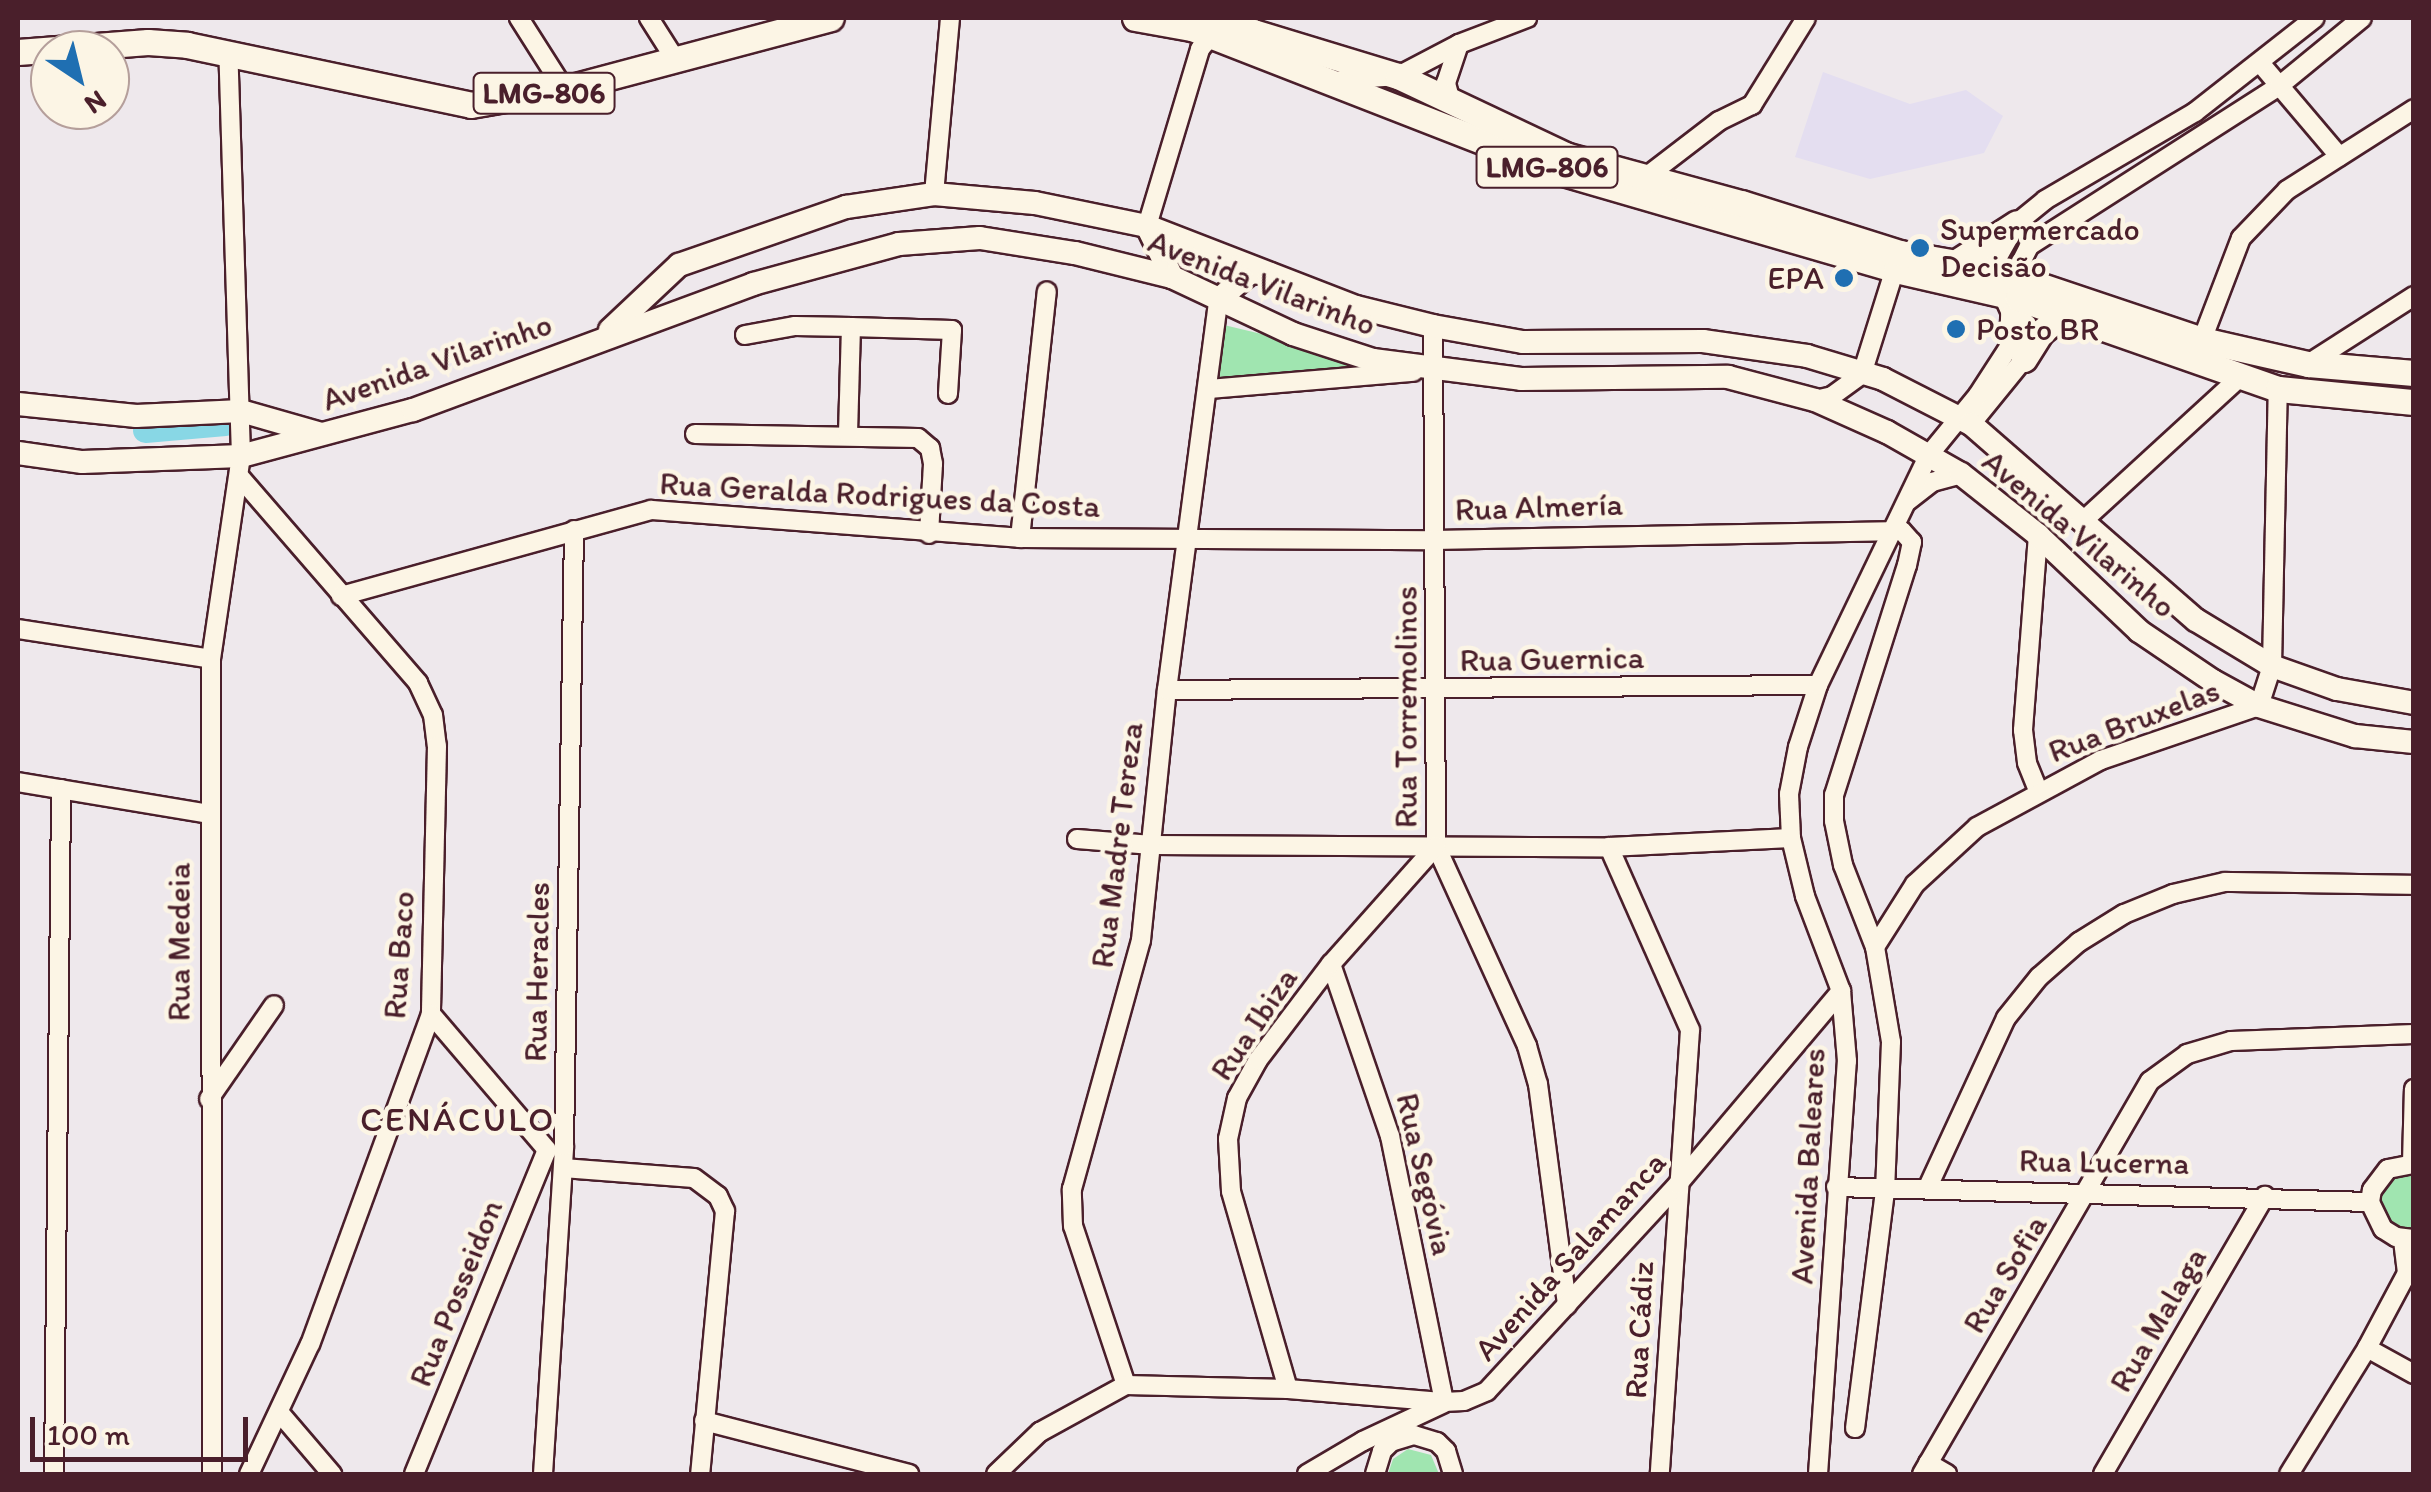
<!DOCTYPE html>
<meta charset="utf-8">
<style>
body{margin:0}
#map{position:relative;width:2431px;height:1492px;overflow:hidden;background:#eee8ec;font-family:Itim,sans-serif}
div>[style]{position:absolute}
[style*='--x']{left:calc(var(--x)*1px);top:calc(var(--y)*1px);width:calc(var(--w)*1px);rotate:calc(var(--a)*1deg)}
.built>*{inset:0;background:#e4def0}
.green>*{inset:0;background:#a0e5b0}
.river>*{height:25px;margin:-12.5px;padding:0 12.5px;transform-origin:12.5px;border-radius:12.5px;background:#88d7e5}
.roads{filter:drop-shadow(2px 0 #4a1f2b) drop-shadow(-2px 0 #4a1f2b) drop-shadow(0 2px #4a1f2b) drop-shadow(0 -2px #4a1f2b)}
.minor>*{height:18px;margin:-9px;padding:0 9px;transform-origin:9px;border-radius:9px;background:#fcf5e5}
.major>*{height:22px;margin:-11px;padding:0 11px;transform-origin:11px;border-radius:11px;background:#fcf5e5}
.highway>*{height:25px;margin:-12.5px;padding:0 12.5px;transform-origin:12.5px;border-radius:12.5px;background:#fcf5e5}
.dots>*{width:28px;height:28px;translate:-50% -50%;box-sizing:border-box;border:5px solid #fcf5e5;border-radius:50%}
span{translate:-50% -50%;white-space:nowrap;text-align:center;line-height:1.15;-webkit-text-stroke:9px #fcf5e5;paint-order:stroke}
.shield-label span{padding:2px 8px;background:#fcf5e5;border:2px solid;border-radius:8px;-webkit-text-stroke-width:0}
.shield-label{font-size:30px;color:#4a1f2b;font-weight:700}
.poi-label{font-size:32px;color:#4a1f2b}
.left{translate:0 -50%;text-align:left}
.right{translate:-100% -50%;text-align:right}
.street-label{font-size:32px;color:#4a1f2b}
.neighbourhood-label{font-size:35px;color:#4a1f2b;letter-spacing:2.5px}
.frame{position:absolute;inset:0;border:20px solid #4a1f2b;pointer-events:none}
.north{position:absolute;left:30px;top:30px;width:100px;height:100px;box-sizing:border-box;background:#fcf5e5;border:2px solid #b59f9b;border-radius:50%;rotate:145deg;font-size:28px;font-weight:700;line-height:40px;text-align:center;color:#4a1f2b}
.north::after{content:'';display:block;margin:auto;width:35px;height:45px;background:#1f6fb2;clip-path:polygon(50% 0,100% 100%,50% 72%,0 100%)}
.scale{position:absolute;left:30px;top:1417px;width:218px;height:45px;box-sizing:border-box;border:5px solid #4a1f2b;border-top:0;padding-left:12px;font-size:30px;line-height:35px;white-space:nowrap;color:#4a1f2b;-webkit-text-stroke:8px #fcf5e5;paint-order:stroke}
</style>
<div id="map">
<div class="built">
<div style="clip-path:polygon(1823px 72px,1910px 104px,1966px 90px,2003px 116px,1984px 153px,1870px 179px,1795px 157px)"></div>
</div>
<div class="green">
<div style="clip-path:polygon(1224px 325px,1412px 370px,1214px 384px)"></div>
<div style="clip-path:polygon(2413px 1168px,2413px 1234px,2401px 1235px,2381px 1221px,2376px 1190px,2382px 1180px)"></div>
<div style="clip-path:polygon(1408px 1449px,1431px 1455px,1439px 1474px,1388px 1474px,1393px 1459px)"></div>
</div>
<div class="river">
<div style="--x:145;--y:430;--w:80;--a:-5"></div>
</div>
<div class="roads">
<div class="minor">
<div style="--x:519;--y:18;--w:84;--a:57.6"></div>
<div style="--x:649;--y:18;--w:49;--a:57.6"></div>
<div style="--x:2261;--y:64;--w:121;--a:49.7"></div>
<div style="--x:1341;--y:80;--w:57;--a:-4"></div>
<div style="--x:1398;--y:76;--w:69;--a:-27.7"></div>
<div style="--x:1459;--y:44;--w:73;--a:-20.9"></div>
<div style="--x:1451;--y:102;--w:20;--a:-105"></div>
<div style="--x:1446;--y:83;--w:41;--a:-71.6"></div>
<div style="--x:1646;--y:177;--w:92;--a:-37.5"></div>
<div style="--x:1719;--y:121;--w:37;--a:-26"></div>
<div style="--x:1752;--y:105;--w:102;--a:-58.2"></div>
<div style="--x:934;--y:194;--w:177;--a:-84.8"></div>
<div style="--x:1147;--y:226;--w:185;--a:-73.3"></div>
<div style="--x:1200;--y:49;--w:25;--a:-50"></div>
<div style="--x:1433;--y:326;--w:520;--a:89.67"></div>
<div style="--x:1436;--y:846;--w:220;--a:65.5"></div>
<div style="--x:1527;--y:1046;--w:40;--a:74"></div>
<div style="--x:1538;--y:1084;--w:223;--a:82.5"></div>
<div style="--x:745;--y:335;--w:51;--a:-10.2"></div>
<div style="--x:795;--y:326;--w:56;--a:1"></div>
<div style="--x:2202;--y:340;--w:109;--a:-69.1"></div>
<div style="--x:2241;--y:238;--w:66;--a:-46.2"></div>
<div style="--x:2287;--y:190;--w:151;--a:-32.5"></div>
<div style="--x:2308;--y:364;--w:126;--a:-32.7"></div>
<div style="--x:1209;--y:389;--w:205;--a:-4.8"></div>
<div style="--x:1815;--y:400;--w:17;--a:-13"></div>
<div style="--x:1832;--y:396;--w:37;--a:-36"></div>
<div style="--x:1862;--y:374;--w:121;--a:-72.6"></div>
<div style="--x:1971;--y:424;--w:84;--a:-50.8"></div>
<div style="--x:2024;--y:359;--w:36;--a:-90"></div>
<div style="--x:2024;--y:323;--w:46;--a:-103.7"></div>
<div style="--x:2013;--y:278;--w:36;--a:-63"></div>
<div style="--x:2029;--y:246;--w:297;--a:-32.6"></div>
<div style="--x:2279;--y:86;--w:107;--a:-39.3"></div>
<div style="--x:695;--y:434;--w:223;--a:1"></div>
<div style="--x:918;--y:438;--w:16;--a:40"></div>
<div style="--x:930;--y:448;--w:16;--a:79"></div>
<div style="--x:933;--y:464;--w:70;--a:93.3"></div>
<div style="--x:848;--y:434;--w:107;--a:-88.4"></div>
<div style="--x:851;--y:327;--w:101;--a:1.7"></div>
<div style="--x:952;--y:330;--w:64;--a:93.6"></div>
<div style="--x:239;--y:476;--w:274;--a:49.1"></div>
<div style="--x:418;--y:683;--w:35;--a:65"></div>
<div style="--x:433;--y:715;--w:31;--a:83"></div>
<div style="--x:437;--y:746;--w:268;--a:91.3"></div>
<div style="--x:431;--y:1014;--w:351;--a:110.1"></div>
<div style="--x:310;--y:1344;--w:144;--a:115.1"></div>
<div style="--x:1908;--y:501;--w:31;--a:-38"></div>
<div style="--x:1932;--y:482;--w:30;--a:-15"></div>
<div style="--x:2084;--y:520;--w:214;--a:-42.5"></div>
<div style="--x:2038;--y:535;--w:196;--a:94.4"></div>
<div style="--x:2023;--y:730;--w:33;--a:83"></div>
<div style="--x:2027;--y:763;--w:29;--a:68"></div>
<div style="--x:1020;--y:538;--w:248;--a:-83.8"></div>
<div style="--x:341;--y:596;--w:322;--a:-15.5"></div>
<div style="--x:651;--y:510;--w:370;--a:4.3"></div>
<div style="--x:1020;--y:538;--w:414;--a:0.3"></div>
<div style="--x:1434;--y:540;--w:468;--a:-1.1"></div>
<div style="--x:1902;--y:531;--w:15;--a:48"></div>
<div style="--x:1912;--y:542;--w:24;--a:102"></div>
<div style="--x:1907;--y:565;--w:241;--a:107.6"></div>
<div style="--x:1834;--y:795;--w:26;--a:90"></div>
<div style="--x:1834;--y:821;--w:45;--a:78.4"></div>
<div style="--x:1843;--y:865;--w:88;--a:68.7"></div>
<div style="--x:1875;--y:947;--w:96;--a:80.4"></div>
<div style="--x:1891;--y:1042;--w:149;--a:92.3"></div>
<div style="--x:1885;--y:1191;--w:239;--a:97.2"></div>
<div style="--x:18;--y:629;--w:195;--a:8.8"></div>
<div style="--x:1167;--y:690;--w:651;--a:-0.44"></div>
<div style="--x:18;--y:782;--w:195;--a:9.5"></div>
<div style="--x:1077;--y:839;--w:75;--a:4.6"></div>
<div style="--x:1152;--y:845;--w:457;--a:0.3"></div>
<div style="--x:1609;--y:847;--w:182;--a:-2.8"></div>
<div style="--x:1609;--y:847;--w:200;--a:66.1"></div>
<div style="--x:1690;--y:1030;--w:445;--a:93.9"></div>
<div style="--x:1875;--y:947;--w:75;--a:-57.6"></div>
<div style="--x:1915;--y:884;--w:84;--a:-42.6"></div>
<div style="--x:1977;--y:827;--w:141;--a:-28.4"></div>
<div style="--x:2101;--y:760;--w:167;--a:-18.9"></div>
<div style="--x:2259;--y:706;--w:42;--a:-72"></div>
<div style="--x:2272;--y:666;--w:277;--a:-88.8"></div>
<div style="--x:1331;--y:964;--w:182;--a:71.1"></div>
<div style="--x:1390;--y:1136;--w:271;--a:78.5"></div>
<div style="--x:431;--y:1014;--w:179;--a:49.5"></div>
<div style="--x:209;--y:1099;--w:114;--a:-55.3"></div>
<div style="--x:2412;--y:1163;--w:74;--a:-88.5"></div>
<div style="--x:563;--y:1168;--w:131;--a:4.4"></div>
<div style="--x:694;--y:1178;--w:30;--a:37"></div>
<div style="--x:718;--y:1196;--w:17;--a:65"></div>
<div style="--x:725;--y:1211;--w:264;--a:95.4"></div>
<div style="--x:1836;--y:1187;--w:534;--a:1.61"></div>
<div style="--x:1927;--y:1189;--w:188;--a:-65.2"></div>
<div style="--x:2006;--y:1018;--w:53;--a:-51.2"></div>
<div style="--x:2039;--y:977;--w:53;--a:-41.2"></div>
<div style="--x:2079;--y:942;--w:53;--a:-31.9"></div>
<div style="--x:2124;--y:914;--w:53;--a:-22.2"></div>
<div style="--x:2173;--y:894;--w:53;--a:-13"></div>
<div style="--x:2225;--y:882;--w:189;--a:0.9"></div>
<div style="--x:2413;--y:1239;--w:17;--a:-173"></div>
<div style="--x:2396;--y:1237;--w:15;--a:-148"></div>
<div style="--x:2383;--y:1229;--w:30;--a:-116"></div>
<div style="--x:2370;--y:1202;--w:12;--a:-81"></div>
<div style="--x:2372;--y:1190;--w:26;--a:-53"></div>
<div style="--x:2388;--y:1169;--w:26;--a:-11"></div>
<div style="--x:2367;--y:1348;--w:54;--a:29"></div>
<div style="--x:1126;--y:1385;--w:168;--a:-108.4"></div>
<div style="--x:1073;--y:1226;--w:37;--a:-92"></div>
<div style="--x:1072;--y:1189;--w:258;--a:-74.5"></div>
<div style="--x:1141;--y:940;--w:251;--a:-84.1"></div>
<div style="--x:1167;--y:690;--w:393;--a:-82.5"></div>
<div style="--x:1288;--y:1389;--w:206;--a:-106.1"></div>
<div style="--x:1231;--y:1191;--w:52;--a:-93.3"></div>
<div style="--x:1228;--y:1139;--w:42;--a:-77.6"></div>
<div style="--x:1237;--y:1098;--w:43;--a:-61.1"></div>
<div style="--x:1258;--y:1060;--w:121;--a:-52.8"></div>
<div style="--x:1331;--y:964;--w:158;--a:-48.3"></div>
<div style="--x:279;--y:1412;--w:82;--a:49.5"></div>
<div style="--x:704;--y:1421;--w:212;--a:14.5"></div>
<div style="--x:1928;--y:1463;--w:22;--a:30"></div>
<div style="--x:54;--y:1474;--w:685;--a:-89.41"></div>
<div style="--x:212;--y:1474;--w:815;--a:-90.07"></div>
<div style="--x:211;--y:659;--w:205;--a:-81.6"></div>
<div style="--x:241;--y:456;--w:405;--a:-91.8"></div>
<div style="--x:414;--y:1474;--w:350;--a:-67.7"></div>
<div style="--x:543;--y:1474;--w:329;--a:-86.3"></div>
<div style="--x:564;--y:1146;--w:616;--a:-89.07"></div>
<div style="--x:996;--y:1474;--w:61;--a:-43.7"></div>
<div style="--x:1040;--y:1432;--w:98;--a:-28.7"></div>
<div style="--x:1126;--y:1385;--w:162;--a:1.4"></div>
<div style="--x:1288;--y:1389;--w:157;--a:4.8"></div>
<div style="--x:1444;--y:1402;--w:20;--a:-3"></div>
<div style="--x:1464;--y:1401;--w:25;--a:-23"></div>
<div style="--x:1487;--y:1391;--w:282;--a:-47.3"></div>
<div style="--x:1678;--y:1184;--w:253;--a:-49.8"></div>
<div style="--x:1307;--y:1474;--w:65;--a:-30.5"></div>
<div style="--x:1363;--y:1441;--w:89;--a:-25.1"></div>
<div style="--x:1375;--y:1474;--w:24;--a:-73"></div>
<div style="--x:1382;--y:1451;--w:13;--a:-45"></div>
<div style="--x:1391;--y:1442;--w:24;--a:-17"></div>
<div style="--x:1414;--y:1435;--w:24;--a:17"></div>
<div style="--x:1437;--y:1442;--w:13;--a:45"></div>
<div style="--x:1446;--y:1451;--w:24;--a:73"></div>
<div style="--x:1818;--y:1474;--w:414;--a:-86"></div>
<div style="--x:1847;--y:1061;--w:70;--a:-94.9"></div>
<div style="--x:1841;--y:991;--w:102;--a:-110.8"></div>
<div style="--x:1805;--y:896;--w:60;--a:-103.6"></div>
<div style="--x:1791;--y:838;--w:44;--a:-92.6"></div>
<div style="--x:1789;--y:794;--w:48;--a:-79.2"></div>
<div style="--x:1798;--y:747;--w:65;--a:-72.1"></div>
<div style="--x:1818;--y:685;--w:254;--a:-64.3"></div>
<div style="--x:1928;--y:456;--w:79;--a:-50.7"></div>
<div style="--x:1978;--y:395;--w:57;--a:-57.1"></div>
<div style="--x:2009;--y:347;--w:36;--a:-88"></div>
<div style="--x:2010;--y:311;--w:46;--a:-114.3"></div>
<div style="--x:1991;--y:269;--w:53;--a:-60.5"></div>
<div style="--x:2017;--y:223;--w:36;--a:-39"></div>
<div style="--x:2045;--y:200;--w:174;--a:-30.4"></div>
<div style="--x:2195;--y:112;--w:152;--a:-38.1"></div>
<div style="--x:1922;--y:1474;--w:454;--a:-59.9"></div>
<div style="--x:2150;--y:1081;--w:46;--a:-36.1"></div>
<div style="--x:2187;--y:1054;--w:46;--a:-16.5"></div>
<div style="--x:2231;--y:1041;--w:183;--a:-2.2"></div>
<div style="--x:2103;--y:1474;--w:322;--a:-59.8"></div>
<div style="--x:2289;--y:1474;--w:148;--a:-58.2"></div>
<div style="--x:2367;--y:1348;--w:85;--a:-61.9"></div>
<div style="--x:2407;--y:1273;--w:34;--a:-97"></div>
</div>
<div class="major">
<div style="--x:1147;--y:226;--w:57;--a:63.9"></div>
<div style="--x:1218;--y:300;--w:43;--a:-40.3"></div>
<div style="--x:1251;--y:272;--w:19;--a:6"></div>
<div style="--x:610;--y:330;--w:95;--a:-43.3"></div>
<div style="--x:679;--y:265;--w:177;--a:-19.2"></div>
<div style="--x:846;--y:207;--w:89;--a:-8.4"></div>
<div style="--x:934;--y:194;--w:101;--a:5.1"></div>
<div style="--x:1035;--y:203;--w:114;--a:11.6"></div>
<div style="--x:1147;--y:226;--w:224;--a:21.2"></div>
<div style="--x:1356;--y:307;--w:79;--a:13.9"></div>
<div style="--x:1433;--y:326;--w:91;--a:10.1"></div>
<div style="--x:1523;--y:342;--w:180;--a:-0.3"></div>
<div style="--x:1703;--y:341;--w:105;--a:8.2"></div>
<div style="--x:1807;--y:356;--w:79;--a:16.8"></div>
<div style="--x:1883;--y:379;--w:99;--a:27.1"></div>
<div style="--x:1971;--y:424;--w:298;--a:41.1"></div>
<div style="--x:2196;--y:620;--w:89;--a:31.2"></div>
<div style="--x:2272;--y:666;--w:69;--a:19.5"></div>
<div style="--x:2337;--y:689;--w:78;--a:10.3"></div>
<div style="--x:18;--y:404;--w:119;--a:5.8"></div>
<div style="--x:136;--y:416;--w:105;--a:-2.7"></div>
<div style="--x:241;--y:411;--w:83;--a:16"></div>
<div style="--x:18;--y:453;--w:65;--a:8"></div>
<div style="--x:82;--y:462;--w:159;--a:-2.2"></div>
<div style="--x:241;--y:456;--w:178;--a:-15"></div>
<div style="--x:413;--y:410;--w:363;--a:-20.3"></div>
<div style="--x:753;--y:284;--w:151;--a:-15.3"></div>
<div style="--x:899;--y:244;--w:81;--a:-4.2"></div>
<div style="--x:980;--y:238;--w:96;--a:9"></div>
<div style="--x:1075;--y:253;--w:100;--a:13.9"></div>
<div style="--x:1172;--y:277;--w:134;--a:25.2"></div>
<div style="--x:1293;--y:334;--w:84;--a:18"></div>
<div style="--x:1373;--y:360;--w:149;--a:7.3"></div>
<div style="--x:1521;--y:379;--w:207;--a:-0.6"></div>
<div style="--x:1728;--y:377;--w:90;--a:14.8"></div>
<div style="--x:1815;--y:400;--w:79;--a:24"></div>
<div style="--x:1887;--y:432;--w:85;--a:29.6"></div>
<div style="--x:1961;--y:474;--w:98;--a:38.4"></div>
<div style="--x:2038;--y:535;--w:139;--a:43.5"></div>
<div style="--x:2139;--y:631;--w:89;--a:34"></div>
<div style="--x:2213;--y:681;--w:52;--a:28.5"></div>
<div style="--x:2259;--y:706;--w:101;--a:17.4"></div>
<div style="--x:2355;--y:736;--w:59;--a:5.8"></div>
</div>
<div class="highway">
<div style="--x:1135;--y:18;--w:58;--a:10"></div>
<div style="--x:1192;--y:28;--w:398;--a:21.3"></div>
<div style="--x:1563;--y:173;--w:347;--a:16.2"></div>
<div style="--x:1896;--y:270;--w:125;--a:12.9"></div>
<div style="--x:2018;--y:298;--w:275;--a:19.3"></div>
<div style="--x:2278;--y:389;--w:137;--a:5.5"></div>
<div style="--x:1212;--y:26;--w:41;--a:8.3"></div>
<div style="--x:1253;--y:32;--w:152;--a:16.9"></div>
<div style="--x:1398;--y:76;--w:185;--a:25.3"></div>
<div style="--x:1565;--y:155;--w:182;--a:15.3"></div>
<div style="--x:1741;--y:203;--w:167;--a:17.5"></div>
<div style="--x:1900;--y:253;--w:92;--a:10"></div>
<div style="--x:1991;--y:269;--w:223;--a:18.6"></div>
<div style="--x:2202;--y:340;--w:109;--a:12.8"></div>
<div style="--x:2308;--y:364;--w:106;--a:4.9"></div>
<div style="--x:18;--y:52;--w:130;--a:-4.4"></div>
<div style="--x:148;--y:42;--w:39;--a:4"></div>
<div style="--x:187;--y:45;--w:290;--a:11.9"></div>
<div style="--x:471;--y:105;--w:94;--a:-9.8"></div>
<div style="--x:564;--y:89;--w:276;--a:-14.9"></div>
<div style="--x:1952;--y:265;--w:77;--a:-32.9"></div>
<div style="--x:2024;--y:359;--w:32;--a:-58"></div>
<div style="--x:2041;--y:332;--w:28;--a:-39"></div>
</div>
</div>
<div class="dots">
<div style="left:1920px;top:248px;background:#1f6fb2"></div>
<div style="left:1844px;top:278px;background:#1f6fb2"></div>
<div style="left:1956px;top:329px;background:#1f6fb2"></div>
</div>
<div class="shield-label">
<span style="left:544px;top:93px">LMG-806</span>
<span style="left:1547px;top:167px">LMG-806</span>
</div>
<div class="poi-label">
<span class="left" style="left:1940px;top:248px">Supermercado<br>Decisão</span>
<span class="right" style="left:1824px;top:278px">EPA</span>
<span class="left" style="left:1976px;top:329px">Posto BR</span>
</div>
<div class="street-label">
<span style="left:1262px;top:283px;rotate:21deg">Avenida Vilarinho</span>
<span style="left:437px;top:362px;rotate:-19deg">Avenida Vilarinho</span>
<span style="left:880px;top:495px;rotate:3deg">Rua Geralda Rodrigues da Costa</span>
<span style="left:1539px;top:507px;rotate:-2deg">Rua Almería</span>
<span style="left:2079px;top:534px;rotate:40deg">Avenida Vilarinho</span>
<span style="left:1552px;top:659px;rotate:-1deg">Rua Guernica</span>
<span style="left:1406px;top:707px;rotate:-90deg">Rua Torremolinos</span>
<span style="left:2134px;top:721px;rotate:-21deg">Rua Bruxelas</span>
<span style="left:1117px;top:845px;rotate:-83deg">Rua Madre Tereza</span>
<span style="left:179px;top:942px;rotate:-90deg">Rua Medeia</span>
<span style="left:399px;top:955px;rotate:-86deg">Rua Baco</span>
<span style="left:537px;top:972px;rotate:-89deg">Rua Heracles</span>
<span style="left:1254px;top:1024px;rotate:-56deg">Rua Ibiza</span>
<span style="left:2104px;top:1162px;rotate:1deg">Rua Lucerna</span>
<span style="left:1808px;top:1166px;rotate:-87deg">Avenida Baleares</span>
<span style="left:1425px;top:1174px;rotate:77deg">Rua Segóvia</span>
<span style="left:1570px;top:1256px;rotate:-48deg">Avenida Salamanca</span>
<span style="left:2005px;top:1274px;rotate:-59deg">Rua Sofia</span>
<span style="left:456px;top:1293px;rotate:-68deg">Rua Posseidon</span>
<span style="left:2158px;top:1320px;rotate:-60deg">Rua Malaga</span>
<span style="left:1639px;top:1330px;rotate:-87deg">Rua Cádiz</span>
</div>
<div class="neighbourhood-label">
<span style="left:458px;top:1119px">CENÁCULO</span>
</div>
<div class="frame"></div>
<div class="north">N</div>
<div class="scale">100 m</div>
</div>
